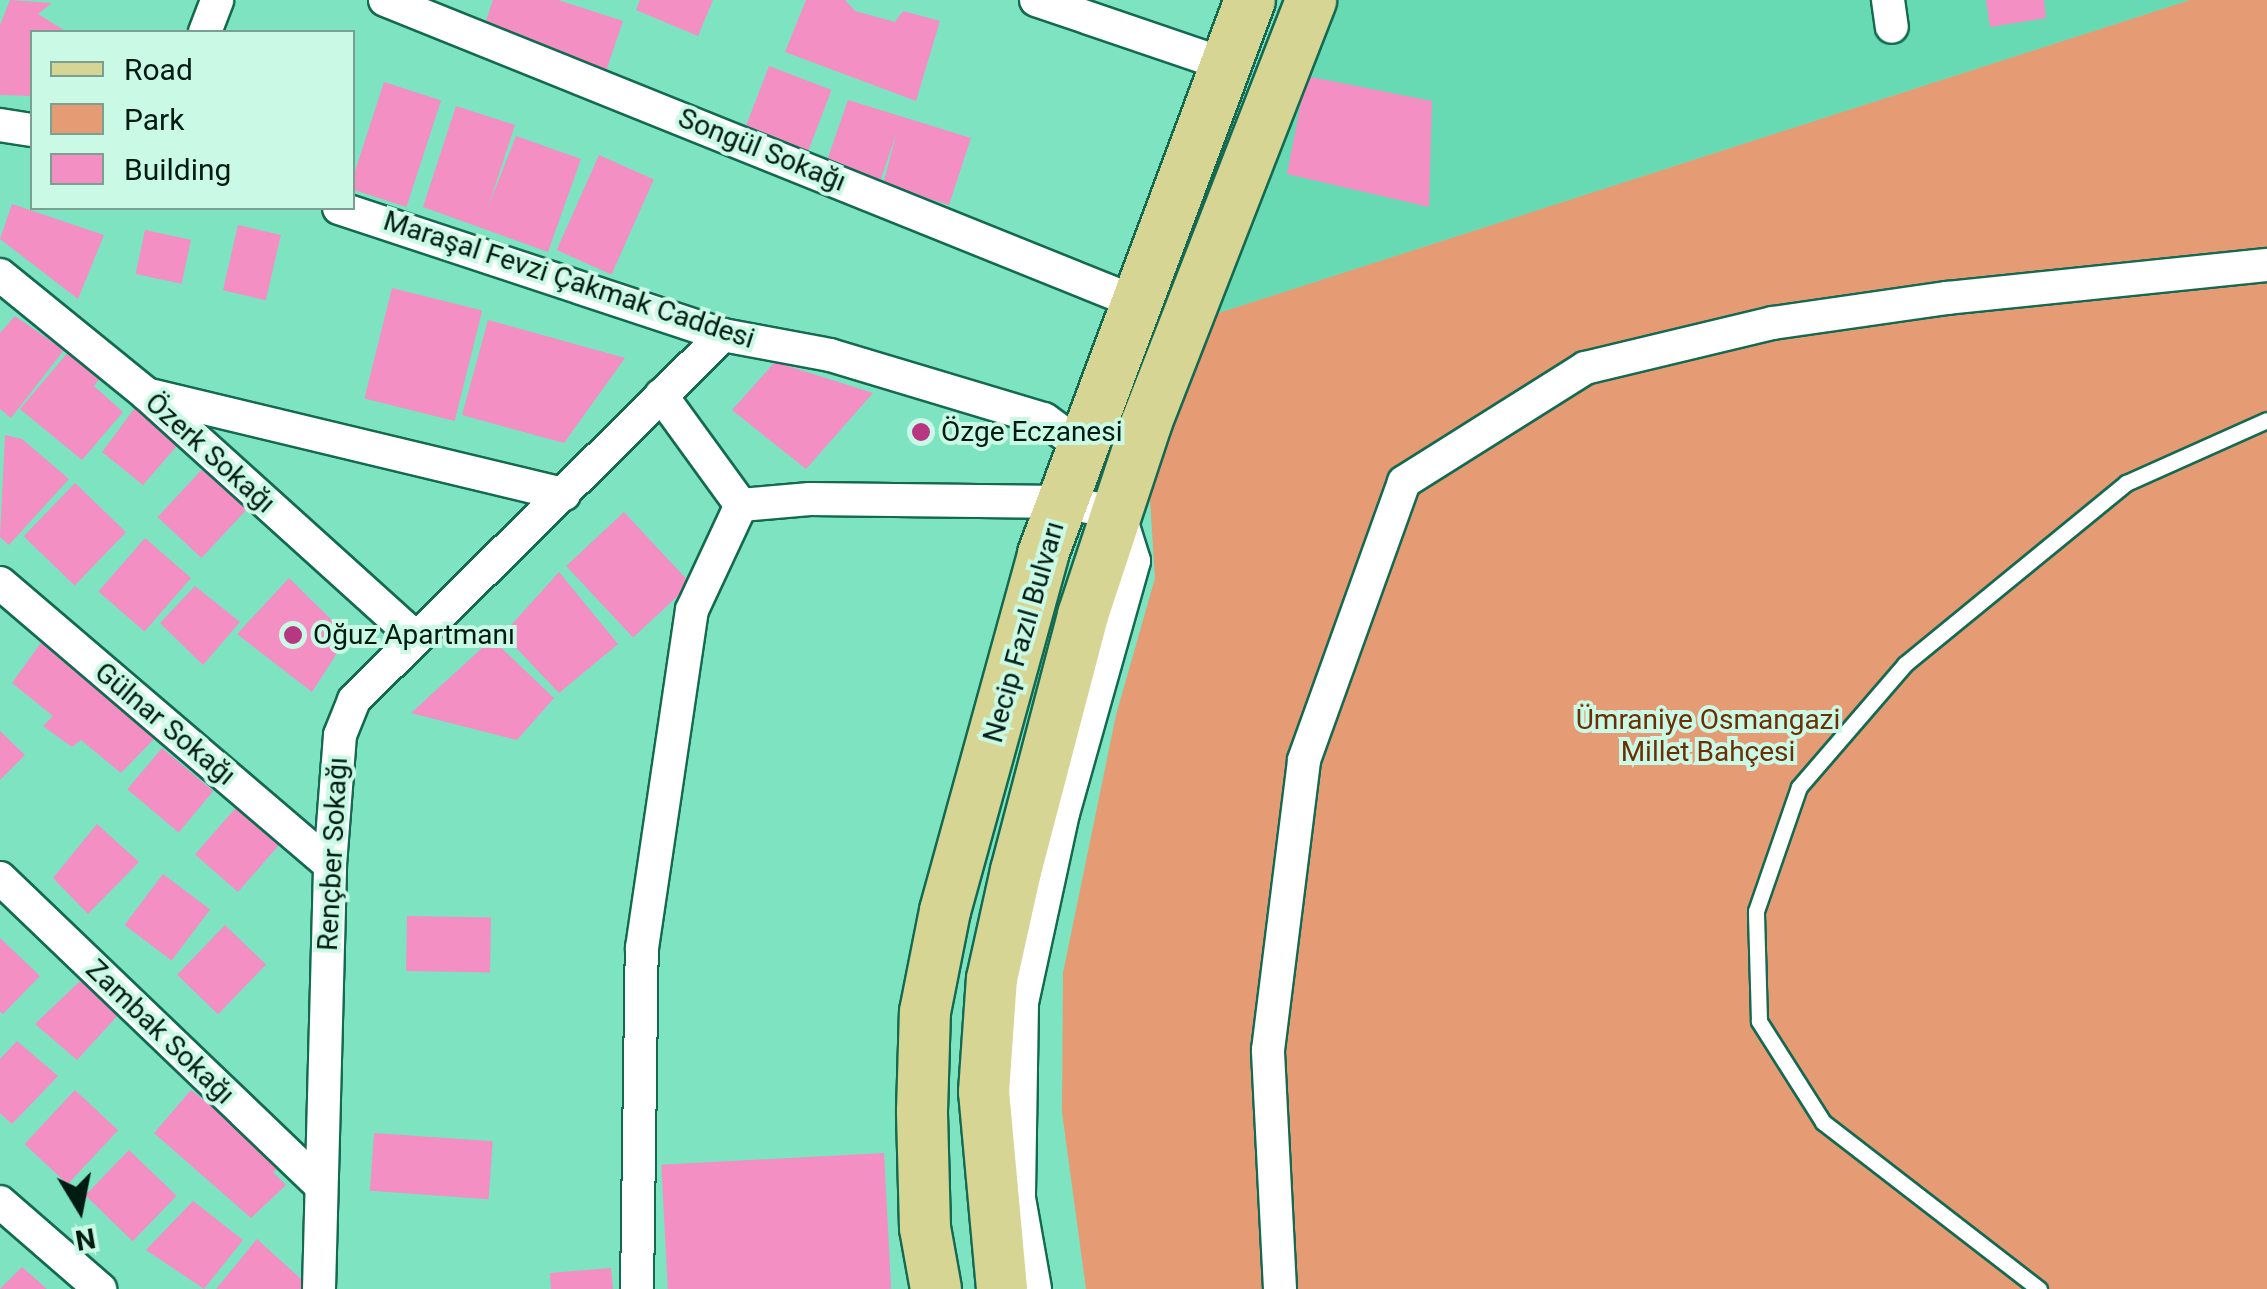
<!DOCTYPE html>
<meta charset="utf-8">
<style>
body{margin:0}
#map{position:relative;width:2267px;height:1289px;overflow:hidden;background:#7ee3c0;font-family:Roboto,sans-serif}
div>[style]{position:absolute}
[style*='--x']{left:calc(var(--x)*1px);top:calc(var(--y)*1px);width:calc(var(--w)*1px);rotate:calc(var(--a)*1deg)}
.built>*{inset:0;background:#67dab3}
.green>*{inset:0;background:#e59b73}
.building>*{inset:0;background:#f38fc3;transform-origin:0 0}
.roads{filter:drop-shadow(2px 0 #136a51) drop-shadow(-2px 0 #136a51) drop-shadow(0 2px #136a51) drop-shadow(0 -2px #136a51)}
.lane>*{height:15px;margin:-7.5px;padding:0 7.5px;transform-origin:7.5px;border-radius:7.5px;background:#fff}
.street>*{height:32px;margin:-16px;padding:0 16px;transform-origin:16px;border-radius:16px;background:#fff}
.primary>*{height:50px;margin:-25px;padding:0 25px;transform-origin:25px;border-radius:25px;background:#d6d593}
.dots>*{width:28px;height:28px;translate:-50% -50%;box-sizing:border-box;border:5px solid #caf9e6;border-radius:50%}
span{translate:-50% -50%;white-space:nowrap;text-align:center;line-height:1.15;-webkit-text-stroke:8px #caf9e6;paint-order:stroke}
.street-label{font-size:28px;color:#001b11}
.poi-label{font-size:28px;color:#001b11}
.left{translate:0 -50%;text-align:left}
.park-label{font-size:28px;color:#6c2f05}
.legend{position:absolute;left:30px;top:30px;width:325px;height:180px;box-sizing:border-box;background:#caf9e6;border:2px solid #79a091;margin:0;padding:12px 18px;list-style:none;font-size:30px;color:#001b11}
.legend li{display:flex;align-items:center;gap:20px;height:50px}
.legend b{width:50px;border:2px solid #79a091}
.north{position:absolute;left:30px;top:1159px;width:100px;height:100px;-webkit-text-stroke:8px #caf9e6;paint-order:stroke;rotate:170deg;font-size:28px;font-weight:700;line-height:40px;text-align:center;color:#001b11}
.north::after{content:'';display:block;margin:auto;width:35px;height:45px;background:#001b11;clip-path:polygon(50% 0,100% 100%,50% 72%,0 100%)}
</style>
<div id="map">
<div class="built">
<div style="clip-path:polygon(1315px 0,2190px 0,1203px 318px)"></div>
</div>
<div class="green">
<div style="clip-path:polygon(2190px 0,2267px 0,2267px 1289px,1086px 1289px,1062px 1112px,1063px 973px,1116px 715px,1155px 578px,1150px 499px,1203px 318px)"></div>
</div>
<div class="building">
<div style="clip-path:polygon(10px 0,52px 3px,38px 14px,67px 32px,32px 32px,32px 96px,0 95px,0 25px)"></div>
<div style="clip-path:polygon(493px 0,558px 0,623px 21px,605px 74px,483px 30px)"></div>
<div style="clip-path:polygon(640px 0,713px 0,698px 36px,636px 10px)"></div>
<div style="clip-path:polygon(806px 0,845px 0,855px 11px,895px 22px,903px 11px,940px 21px,916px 101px,785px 52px)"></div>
<div style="clip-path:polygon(1986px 0,2044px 0,2046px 18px,1990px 27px)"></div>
<div style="left:769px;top:66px;width:67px;height:78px;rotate:21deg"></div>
<div style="clip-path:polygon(1306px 76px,1432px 101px,1429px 207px,1287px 174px)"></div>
<div style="left:384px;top:82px;width:60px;height:112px;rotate:18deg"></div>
<div style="clip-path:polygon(848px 100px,971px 138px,949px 205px,883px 184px,897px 132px,877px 190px,823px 172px)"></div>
<div style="clip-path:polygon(456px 106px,515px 125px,488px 207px,516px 136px,581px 159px,548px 252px,423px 207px)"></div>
<div style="left:599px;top:155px;width:60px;height:104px;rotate:24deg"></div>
<div style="clip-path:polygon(12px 204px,104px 235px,78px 299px,0 239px)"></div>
<div style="left:238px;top:225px;width:44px;height:67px;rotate:13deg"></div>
<div style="left:145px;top:230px;width:47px;height:45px;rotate:12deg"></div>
<div style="left:392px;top:288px;width:93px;height:114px;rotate:14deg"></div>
<div style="clip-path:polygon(15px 316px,64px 350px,11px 418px,0 409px,0 333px)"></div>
<div style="clip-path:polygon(488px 320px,625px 358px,564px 443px,462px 415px)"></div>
<div style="clip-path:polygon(70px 350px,103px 374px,94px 386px,123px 412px,82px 460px,20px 409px)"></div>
<div style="clip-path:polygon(775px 362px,873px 393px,806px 469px,732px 410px)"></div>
<div style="clip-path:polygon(140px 401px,182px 440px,143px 485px,102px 452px)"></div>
<div style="clip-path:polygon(5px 435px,22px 439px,69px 479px,9px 545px,0 537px)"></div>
<div style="left:208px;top:463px;width:60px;height:74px;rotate:43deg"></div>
<div style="left:75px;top:483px;width:71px;height:74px;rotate:44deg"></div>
<div style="left:624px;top:512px;width:98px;height:79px;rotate:47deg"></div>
<div style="left:145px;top:538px;width:61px;height:71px;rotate:41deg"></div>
<div style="clip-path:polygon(559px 572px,618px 644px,559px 693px,503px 634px)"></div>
<div style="clip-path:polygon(289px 578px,348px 636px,312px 692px,237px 634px)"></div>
<div style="clip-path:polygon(195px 586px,240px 622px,203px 665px,160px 623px)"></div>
<div style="clip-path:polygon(492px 639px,554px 698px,517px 740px,411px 713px)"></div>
<div style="clip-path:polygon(43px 640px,159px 734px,121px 773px,81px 740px,72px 747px,43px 726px,53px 716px,12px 683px)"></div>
<div style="clip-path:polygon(0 731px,25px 755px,0 780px)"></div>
<div style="left:162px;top:748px;width:67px;height:54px;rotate:40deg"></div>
<div style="left:239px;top:804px;width:57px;height:67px;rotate:41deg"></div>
<div style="clip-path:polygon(97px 824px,139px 862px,88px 914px,53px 878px)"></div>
<div style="left:163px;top:874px;width:59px;height:64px;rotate:37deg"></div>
<div style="left:407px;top:916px;width:84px;height:55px;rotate:1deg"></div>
<div style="left:225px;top:925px;width:57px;height:69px;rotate:44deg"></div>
<div style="clip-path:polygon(0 938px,40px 976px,3px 1014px,0 1012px)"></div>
<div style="clip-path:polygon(80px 981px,120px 1013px,77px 1060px,35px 1024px)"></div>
<div style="clip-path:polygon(17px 1041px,58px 1076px,12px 1124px,0 1113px,0 1059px)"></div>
<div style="left:75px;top:1090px;width:59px;height:74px;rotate:43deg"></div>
<div style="clip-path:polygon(191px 1090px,284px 1163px,273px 1172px,286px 1185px,251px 1218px,154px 1133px)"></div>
<div style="left:374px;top:1133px;width:119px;height:58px;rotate:4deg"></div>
<div style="left:129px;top:1150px;width:66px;height:63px;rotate:44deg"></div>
<div style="left:884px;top:1153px;width:136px;height:223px;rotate:87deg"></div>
<div style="clip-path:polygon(193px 1201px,243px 1240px,204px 1289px,146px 1250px)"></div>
<div style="clip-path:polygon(257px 1239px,312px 1289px,216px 1289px)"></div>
<div style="clip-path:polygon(22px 1267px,47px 1289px,0 1289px)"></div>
<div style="clip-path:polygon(611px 1268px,613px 1289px,551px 1289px,550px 1273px)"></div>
</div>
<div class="roads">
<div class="lane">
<div style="--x:2039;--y:1289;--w:273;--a:-142.3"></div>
<div style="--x:1823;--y:1122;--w:120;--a:-122.4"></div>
<div style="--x:1759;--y:1021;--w:110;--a:-91.6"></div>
<div style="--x:1756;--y:911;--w:131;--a:-70.9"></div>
<div style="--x:1799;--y:787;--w:162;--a:-49.2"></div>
<div style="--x:1905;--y:664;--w:286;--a:-39.3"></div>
<div style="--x:2126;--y:483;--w:154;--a:-24.1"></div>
</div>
<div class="street">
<div style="--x:385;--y:0;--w:812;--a:21.92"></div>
<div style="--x:1036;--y:0;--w:202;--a:18.8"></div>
<div style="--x:1888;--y:0;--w:27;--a:82"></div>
<div style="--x:205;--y:32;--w:34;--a:-69"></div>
<div style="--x:0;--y:125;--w:32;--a:9"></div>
<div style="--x:339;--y:208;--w:404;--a:18.3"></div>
<div style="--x:723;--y:335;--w:109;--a:10.6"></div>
<div style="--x:830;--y:355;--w:223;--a:16.7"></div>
<div style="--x:1044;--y:419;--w:47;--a:36.4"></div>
<div style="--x:0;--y:275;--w:187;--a:39.1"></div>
<div style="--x:145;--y:393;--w:364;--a:42.1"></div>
<div style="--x:146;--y:394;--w:430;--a:13.5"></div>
<div style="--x:661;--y:395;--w:136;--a:54"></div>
<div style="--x:0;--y:583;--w:434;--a:40.5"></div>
<div style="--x:0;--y:878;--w:443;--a:43.8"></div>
<div style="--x:0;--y:1202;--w:133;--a:41"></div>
<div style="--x:319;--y:1289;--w:424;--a:-88.5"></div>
<div style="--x:330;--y:865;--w:130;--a:-85.6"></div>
<div style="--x:340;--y:735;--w:38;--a:-68"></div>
<div style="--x:354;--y:700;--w:519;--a:-44.69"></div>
<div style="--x:637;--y:1289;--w:341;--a:-89.2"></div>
<div style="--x:642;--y:948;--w:342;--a:-81.6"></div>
<div style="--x:692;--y:610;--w:116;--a:-65"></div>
<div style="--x:741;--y:505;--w:69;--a:-5"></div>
<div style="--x:810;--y:499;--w:253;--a:0.7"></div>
<div style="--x:1063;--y:502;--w:57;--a:11.1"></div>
<div style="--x:1119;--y:513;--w:50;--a:72.6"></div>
<div style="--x:1134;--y:561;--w:262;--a:105.7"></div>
<div style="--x:1063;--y:813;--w:194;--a:102.2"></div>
<div style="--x:1022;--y:1003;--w:195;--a:90.9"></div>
<div style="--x:1019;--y:1198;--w:92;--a:80"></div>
<div style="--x:1280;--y:1289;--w:239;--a:-92.9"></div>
<div style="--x:1268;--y:1050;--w:292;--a:-82.9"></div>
<div style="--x:1304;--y:760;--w:295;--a:-70.2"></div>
<div style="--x:1404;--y:482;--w:214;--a:-32.2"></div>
<div style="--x:1585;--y:368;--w:193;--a:-13.5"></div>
<div style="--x:1773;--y:323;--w:176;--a:-8.2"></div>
<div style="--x:1947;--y:298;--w:322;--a:-5.9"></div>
</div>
<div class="primary">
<div style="--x:936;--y:1289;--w:62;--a:-100.2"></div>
<div style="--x:925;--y:1228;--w:117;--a:-91.5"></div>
<div style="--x:922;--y:1111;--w:99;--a:-88.3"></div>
<div style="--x:925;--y:1012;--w:103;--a:-78.8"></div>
<div style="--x:945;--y:911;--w:370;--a:-74.6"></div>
<div style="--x:1043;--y:554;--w:591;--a:-69.51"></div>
<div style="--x:1002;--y:1289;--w:198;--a:-95.2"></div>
<div style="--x:984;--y:1092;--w:113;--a:-86"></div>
<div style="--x:992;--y:979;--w:111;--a:-77.5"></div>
<div style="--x:1016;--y:871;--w:265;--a:-75.3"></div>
<div style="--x:1083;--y:615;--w:201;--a:-71.7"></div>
<div style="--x:1146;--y:424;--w:455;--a:-68.7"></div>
</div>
</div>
<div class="dots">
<div style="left:921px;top:432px;background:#b73782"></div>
<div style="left:293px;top:635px;background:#b73782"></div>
</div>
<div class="street-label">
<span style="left:762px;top:150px;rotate:22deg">Songül Sokağı</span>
<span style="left:569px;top:280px;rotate:18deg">Maraşal Fevzi Çakmak Caddesi</span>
<span style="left:210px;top:453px;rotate:42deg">Özerk Sokağı</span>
<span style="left:1024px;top:632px;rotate:-74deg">Necip Fazıl Bulvarı</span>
<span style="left:165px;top:724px;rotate:40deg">Gülnar Sokağı</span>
<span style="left:333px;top:854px;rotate:-87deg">Rençber Sokağı</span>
<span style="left:160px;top:1032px;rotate:44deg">Zambak Sokağı</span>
</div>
<div class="poi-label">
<span class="left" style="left:941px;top:432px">Özge Eczanesi</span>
<span class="left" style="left:313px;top:635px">Oğuz Apartmanı</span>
</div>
<div class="park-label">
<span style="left:1708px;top:736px">Ümraniye Osmangazi<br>Millet Bahçesi</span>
</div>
<ul class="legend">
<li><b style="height:12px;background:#d6d593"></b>Road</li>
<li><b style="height:28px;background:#e59b73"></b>Park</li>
<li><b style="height:28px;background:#f38fc3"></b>Building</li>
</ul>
<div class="north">N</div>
</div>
